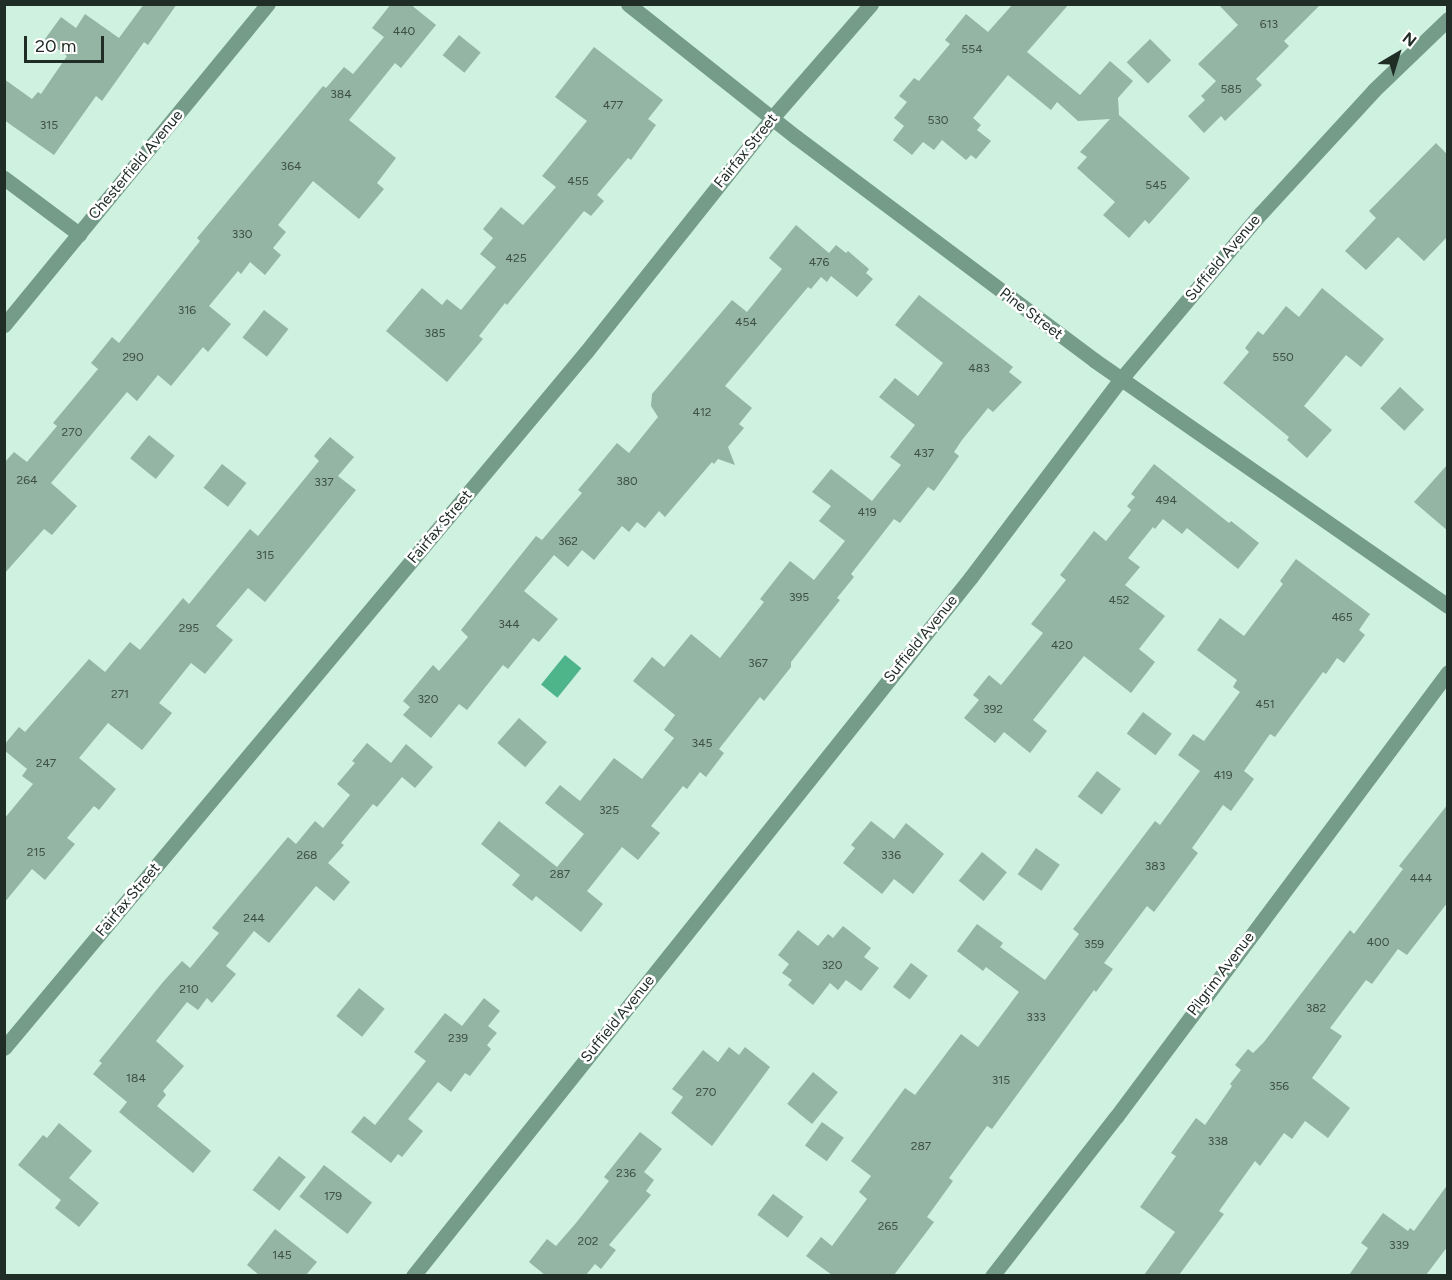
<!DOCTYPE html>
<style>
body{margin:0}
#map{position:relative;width:1452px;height:1280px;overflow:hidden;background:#cff1e0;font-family:Figtree,sans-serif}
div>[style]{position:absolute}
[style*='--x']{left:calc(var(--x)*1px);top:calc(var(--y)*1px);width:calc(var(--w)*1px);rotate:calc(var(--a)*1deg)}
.water>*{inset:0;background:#4eb48a;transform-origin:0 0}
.building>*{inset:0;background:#94b4a4;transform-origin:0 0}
.minor>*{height:15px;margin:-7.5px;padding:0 7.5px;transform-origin:7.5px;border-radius:7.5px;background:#749c89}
span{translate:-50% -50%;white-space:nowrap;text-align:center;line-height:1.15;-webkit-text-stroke:5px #fff;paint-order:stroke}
.number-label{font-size:12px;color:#3d4f46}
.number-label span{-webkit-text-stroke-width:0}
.street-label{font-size:15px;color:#202d27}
.frame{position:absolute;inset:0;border:6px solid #202d27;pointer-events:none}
.north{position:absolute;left:1368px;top:24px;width:60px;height:60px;-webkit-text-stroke:4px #fff;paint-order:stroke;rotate:38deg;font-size:16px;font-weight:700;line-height:24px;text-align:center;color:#202d27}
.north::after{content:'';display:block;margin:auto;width:21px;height:27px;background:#202d27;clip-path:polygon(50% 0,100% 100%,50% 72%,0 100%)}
.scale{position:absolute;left:24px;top:36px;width:80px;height:27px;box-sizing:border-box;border:3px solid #202d27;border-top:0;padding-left:8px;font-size:18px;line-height:21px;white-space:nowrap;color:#202d27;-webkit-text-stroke:4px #fff;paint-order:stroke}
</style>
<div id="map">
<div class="water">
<div style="left:565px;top:655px;width:21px;height:38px;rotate:39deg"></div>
</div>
<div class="building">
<div style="clip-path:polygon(144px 4px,177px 4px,148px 45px,144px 42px,102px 101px,96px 96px,54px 155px,4px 120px,4px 79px,32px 99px,38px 92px,41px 94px,67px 56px,45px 39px,61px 17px,76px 28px,85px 14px,119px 38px)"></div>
<div style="clip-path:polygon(391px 4px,410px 4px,436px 25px,401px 68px,395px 63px,349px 120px,396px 158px,377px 183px,384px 189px,359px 219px,313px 181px,278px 225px,286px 232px,273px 248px,281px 255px,265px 275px,250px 262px,241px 274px,238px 271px,209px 306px,231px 324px,208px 352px,203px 347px,171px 386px,158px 375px,137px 401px,127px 392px,51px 483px,77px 506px,52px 535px,44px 529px,4px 574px,4px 463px,14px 452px,27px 462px,57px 426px,53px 423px,98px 369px,91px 363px,112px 337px,119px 343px,200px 241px,197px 238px,323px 86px,326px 88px,344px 67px,353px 74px,384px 37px,372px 28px)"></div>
<div style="clip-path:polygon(1013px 4px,1069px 4px,1027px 52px,1080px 95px,1110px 61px,1133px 81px,1118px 98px,1119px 115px,1190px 178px,1149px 224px,1145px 220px,1129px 238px,1103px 215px,1115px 202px,1077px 168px,1087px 157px,1080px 152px,1110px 119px,1078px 121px,1057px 102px,1051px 110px,1008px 75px,973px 118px,981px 125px,977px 130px,991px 141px,976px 159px,971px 155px,966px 160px,942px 140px,934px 150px,923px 142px,912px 155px,893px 140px,904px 126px,894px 118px,907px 102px,899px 96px,914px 78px,919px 81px,950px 44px,945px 40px,966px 14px,988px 32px)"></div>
<div style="clip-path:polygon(1218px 4px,1321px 4px,1284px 41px,1289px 46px,1256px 79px,1262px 85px,1225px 121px,1221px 116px,1204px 133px,1188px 116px,1205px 100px,1201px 96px,1216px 81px,1198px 64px,1238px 25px)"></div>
<div style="left:459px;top:35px;width:28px;height:26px;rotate:39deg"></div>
<div style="left:1150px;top:39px;width:30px;height:33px;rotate:45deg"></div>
<div style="clip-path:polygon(594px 47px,663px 100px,648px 119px,656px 125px,631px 160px,628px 158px,597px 195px,604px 201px,591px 216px,584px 211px,507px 305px,505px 303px,479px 336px,483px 339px,447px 382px,386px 331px,422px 288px,442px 305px,447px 299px,461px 310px,496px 267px,480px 254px,493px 238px,483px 229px,501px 207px,523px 225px,556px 187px,542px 176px,587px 121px,555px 97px)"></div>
<div style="clip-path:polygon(1436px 143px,1448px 155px,1448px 236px,1424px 261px,1398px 237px,1366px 270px,1345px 251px,1376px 218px,1369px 211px)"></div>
<div style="clip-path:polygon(796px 225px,829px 253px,836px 245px,846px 253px,848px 251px,869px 269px,866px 273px,873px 279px,857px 297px,831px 276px,827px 282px,821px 277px,811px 289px,808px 287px,725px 386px,752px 408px,739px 424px,744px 428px,728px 447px,735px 465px,718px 459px,714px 464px,712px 462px,665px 517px,659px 511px,645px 528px,637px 522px,629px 532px,622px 526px,594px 560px,582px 550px,568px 567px,554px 555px,524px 591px,558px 619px,539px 642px,533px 638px,508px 669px,503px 665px,467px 710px,459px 704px,431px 738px,403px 715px,410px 707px,403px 701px,433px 665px,439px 671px,468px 637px,461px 630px,536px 536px,542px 540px,582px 493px,578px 490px,617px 443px,629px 453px,658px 417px,651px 406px,652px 394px,732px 300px,747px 312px,782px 269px,769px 258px)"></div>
<div style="clip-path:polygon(1322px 288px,1384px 339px,1361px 367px,1346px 355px,1304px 406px,1332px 430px,1307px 458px,1287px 440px,1289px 437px,1223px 383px,1249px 352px,1245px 348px,1258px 331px,1263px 335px,1286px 306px,1299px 317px)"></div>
<div style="clip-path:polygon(919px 295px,1013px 367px,1009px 372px,1022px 382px,993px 412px,988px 408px,962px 440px,954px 452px,959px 456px,934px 491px,928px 487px,900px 523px,894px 519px,851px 574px,854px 577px,837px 598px,840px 600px,791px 662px,791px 667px,764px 701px,760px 697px,719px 749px,724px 753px,706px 777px,700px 772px,687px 789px,683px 786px,651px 826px,660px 833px,638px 860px,622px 847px,587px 891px,603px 904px,581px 932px,536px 896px,532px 901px,512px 885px,520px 875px,481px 844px,499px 821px,557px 867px,584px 834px,545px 803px,560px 785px,580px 801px,614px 758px,642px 779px,674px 738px,664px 730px,675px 715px,633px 681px,652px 657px,664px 667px,691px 634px,720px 658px,764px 602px,760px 599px,790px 561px,814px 580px,845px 541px,819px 521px,831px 506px,812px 492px,831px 469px,872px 501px,901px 465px,890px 457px,915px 425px,879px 397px,895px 378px,918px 396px,943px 363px,895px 325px)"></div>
<div style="left:264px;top:310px;width:31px;height:35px;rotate:38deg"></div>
<div style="left:1400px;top:387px;width:33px;height:29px;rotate:43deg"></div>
<div style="left:149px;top:435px;width:33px;height:30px;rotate:39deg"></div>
<div style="clip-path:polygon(330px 437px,354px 457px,338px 476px,356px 490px,265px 602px,248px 588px,216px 626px,233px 640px,205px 674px,191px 663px,159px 703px,172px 713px,142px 750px,108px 723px,79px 758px,116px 789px,99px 810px,94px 806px,67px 838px,75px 844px,45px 880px,32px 869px,4px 903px,4px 819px,33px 784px,22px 776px,27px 769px,4px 750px,4px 745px,19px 727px,25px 732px,89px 659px,105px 672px,130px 642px,140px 650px,183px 598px,189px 604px,250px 529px,258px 536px,319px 461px,314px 456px)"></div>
<div style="left:222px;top:464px;width:31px;height:30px;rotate:38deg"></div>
<div style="clip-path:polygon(1154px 464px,1229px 523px,1231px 521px,1259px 543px,1238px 569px,1187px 528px,1182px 534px,1163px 519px,1155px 529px,1153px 527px,1128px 558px,1140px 567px,1125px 585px,1165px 616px,1139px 649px,1155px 662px,1131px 693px,1084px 656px,1033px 720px,1047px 731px,1030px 753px,1004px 732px,995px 743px,964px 718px,979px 700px,973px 695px,989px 675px,1001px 685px,1043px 633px,1031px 624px,1066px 580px,1060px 575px,1094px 531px,1106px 541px,1131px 510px,1127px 506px,1135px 497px,1131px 494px)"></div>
<div style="clip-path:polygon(1448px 464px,1448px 531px,1414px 502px)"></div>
<div style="clip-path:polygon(1296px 559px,1370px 614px,1359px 630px,1365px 635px,1344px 663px,1337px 658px,1326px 674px,1323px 672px,1275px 737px,1270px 734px,1244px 771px,1254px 779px,1231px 811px,1223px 805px,1192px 848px,1198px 853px,1154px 912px,1147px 906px,1104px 963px,1113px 969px,1096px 992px,1094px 990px,992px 1129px,987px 1126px,949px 1178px,953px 1181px,927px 1217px,934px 1222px,894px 1275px,832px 1275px,806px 1256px,821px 1237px,832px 1246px,867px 1199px,859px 1192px,871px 1176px,851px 1161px,905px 1088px,915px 1095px,961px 1034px,978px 1047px,1019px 992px,986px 967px,983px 971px,957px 951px,977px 924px,1003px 943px,1000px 947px,1045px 980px,1079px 934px,1073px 929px,1155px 821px,1160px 825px,1200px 771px,1178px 755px,1193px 734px,1204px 741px,1240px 692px,1233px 687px,1237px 680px,1197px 650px,1220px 618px,1244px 636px,1283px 584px,1280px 581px)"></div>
<div style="left:1143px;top:712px;width:36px;height:27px;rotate:37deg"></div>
<div style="left:519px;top:718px;width:37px;height:33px;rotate:41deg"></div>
<div style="clip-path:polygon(367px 743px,391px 763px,406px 744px,433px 767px,415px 788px,402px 777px,377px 807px,373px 804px,341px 843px,344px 845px,328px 863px,350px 882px,334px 901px,316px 886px,269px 943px,254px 931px,226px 966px,236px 974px,212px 1003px,207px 998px,198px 1010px,187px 1002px,156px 1041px,184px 1066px,163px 1091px,166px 1095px,157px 1106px,211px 1151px,193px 1173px,119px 1112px,127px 1102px,93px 1074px,102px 1063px,99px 1061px,163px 982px,182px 961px,190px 968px,219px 933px,212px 928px,288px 837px,296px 844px,315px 821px,323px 828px,350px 795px,337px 784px,355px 763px,352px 761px)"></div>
<div style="left:1097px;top:771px;width:30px;height:32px;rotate:37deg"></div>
<div style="clip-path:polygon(1448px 804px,1448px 902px,1407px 955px,1398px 949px,1372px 984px,1366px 980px,1330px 1028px,1342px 1036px,1312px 1078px,1350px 1108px,1328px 1138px,1305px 1121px,1292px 1139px,1284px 1133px,1260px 1166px,1255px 1161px,1219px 1211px,1224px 1214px,1179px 1275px,1144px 1275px,1175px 1232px,1140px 1207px,1176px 1156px,1171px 1153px,1196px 1118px,1205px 1125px,1232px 1086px,1230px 1084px,1241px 1070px,1235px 1065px,1248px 1049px,1253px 1053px,1264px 1042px,1350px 930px,1354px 934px,1403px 869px,1399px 866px)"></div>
<div style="clip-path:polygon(871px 821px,894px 839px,906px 823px,944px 854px,913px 894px,894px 879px,882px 894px,843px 863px,855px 848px,851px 845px)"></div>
<div style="left:1036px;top:848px;width:29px;height:32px;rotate:35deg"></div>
<div style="left:982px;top:852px;width:32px;height:37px;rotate:39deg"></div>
<div style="clip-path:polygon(843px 926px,871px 948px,864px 957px,879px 968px,861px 991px,846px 980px,838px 990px,830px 983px,813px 1005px,788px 985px,792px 980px,782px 973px,789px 964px,778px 955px,798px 930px,818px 946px,828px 934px,833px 938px)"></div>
<div style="left:911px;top:963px;width:21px;height:30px;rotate:37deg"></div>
<div style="left:359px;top:988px;width:33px;height:36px;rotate:39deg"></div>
<div style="clip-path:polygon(484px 998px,500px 1011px,488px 1026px,497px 1033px,487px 1045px,491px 1049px,470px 1076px,465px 1073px,451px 1092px,438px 1082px,408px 1119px,423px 1131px,402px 1157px,398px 1154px,391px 1163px,351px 1132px,364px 1116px,375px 1125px,426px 1061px,414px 1052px,445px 1013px,462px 1026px)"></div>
<div style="clip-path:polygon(729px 1047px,739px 1055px,745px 1047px,770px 1067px,712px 1146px,671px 1113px,683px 1097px,672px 1089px,703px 1050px,718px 1062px)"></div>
<div style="left:813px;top:1072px;width:32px;height:41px;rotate:39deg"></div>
<div style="left:822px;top:1122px;width:27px;height:29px;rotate:36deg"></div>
<div style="clip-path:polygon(59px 1123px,92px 1151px,69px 1178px,99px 1203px,79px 1227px,55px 1208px,61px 1200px,18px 1165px,43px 1135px,47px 1138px)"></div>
<div style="clip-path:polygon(640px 1132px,662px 1149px,644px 1172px,654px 1180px,646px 1191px,651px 1195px,609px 1245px,616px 1250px,601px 1269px,595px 1264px,586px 1275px,545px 1275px,529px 1262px,547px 1239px,556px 1246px,576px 1223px,609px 1181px,604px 1177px)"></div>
<div style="left:279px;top:1156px;width:34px;height:43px;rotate:38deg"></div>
<div style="left:324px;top:1165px;width:61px;height:40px;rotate:38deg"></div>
<div style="clip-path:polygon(1448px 1184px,1448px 1246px,1426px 1275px,1349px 1275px,1368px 1248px,1361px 1243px,1383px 1213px,1408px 1231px,1410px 1228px,1414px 1231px)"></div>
<div style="left:773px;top:1194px;width:38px;height:26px;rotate:37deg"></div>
<div style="clip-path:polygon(275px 1229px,317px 1262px,306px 1275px,259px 1275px,247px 1265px)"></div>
</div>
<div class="minor">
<div style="--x:628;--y:4;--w:214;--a:38.4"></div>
<div style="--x:796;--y:137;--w:372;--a:36.8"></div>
<div style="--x:1094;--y:360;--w:431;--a:34.8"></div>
<div style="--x:4;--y:178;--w:94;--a:36.7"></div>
<div style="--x:4;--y:325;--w:416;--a:-50.6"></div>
<div style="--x:4;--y:1048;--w:907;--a:-50.1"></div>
<div style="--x:586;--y:352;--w:299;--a:-51.5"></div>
<div style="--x:772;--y:118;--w:151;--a:-49"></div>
<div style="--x:413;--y:1276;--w:894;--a:-51.4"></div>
<div style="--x:971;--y:577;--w:248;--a:-52.9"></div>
<div style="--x:1121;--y:379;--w:217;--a:-49.9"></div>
<div style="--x:1261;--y:213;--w:167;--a:-47.4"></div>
<div style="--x:1374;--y:90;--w:103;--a:-43.8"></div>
<div style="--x:992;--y:1276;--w:202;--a:-52.1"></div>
<div style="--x:1116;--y:1117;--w:555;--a:-53.27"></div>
</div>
<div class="number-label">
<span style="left:1269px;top:25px">613</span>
<span style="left:404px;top:32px">440</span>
<span style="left:972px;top:50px">554</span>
<span style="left:1231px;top:90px">585</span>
<span style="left:341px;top:95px">384</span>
<span style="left:613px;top:106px">477</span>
<span style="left:938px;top:121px">530</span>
<span style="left:49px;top:126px">315</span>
<span style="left:291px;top:167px">364</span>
<span style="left:578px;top:182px">455</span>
<span style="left:1156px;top:186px">545</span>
<span style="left:242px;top:235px">330</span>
<span style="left:516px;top:259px">425</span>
<span style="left:819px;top:263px">476</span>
<span style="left:187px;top:311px">316</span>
<span style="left:746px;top:323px">454</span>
<span style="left:435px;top:334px">385</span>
<span style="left:133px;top:358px">290</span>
<span style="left:1283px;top:358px">550</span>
<span style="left:979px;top:369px">483</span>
<span style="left:702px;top:413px">412</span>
<span style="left:72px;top:433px">270</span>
<span style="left:924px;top:454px">437</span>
<span style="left:27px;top:481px">264</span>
<span style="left:627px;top:482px">380</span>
<span style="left:324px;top:483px">337</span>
<span style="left:1166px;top:501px">494</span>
<span style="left:867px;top:513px">419</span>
<span style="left:568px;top:542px">362</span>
<span style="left:265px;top:556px">315</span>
<span style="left:799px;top:598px">395</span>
<span style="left:1119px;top:601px">452</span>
<span style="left:1342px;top:618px">465</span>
<span style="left:509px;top:625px">344</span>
<span style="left:189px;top:629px">295</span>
<span style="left:1062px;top:646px">420</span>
<span style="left:758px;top:664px">367</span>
<span style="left:120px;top:695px">271</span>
<span style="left:428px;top:700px">320</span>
<span style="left:1265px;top:705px">451</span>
<span style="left:993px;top:710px">392</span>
<span style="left:702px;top:744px">345</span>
<span style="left:46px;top:764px">247</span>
<span style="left:1223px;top:776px">419</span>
<span style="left:609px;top:811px">325</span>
<span style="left:36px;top:853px">215</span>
<span style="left:307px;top:856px">268</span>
<span style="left:891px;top:856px">336</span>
<span style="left:1155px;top:867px">383</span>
<span style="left:560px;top:875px">287</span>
<span style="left:1421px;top:879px">444</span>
<span style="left:254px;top:919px">244</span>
<span style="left:1378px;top:943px">400</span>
<span style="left:1094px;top:945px">359</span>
<span style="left:832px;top:966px">320</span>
<span style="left:189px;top:990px">210</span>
<span style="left:1316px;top:1009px">382</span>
<span style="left:1036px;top:1018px">333</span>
<span style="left:458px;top:1039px">239</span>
<span style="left:136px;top:1079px">184</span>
<span style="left:1001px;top:1081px">315</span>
<span style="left:1279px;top:1087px">356</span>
<span style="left:706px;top:1093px">270</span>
<span style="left:1218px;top:1142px">338</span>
<span style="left:921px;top:1147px">287</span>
<span style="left:626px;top:1174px">236</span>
<span style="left:333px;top:1197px">179</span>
<span style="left:888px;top:1227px">265</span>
<span style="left:588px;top:1242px">202</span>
<span style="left:1399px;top:1246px">339</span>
<span style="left:282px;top:1256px">145</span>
</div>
<div class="street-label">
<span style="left:746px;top:151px;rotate:-51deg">Fairfax Street</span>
<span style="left:136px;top:165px;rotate:-50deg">Chesterfield Avenue</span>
<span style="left:1223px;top:258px;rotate:-50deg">Suffield Avenue</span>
<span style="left:1031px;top:314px;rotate:37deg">Pine Street</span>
<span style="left:440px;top:527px;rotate:-50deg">Fairfax Street</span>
<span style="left:921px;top:639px;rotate:-51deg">Suffield Avenue</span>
<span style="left:128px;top:900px;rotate:-50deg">Fairfax Street</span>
<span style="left:1221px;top:974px;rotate:-53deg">Pilgrim Avenue</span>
<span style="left:618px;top:1019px;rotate:-51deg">Suffield Avenue</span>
</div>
<div class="frame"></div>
<div class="north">N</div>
<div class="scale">20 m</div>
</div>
